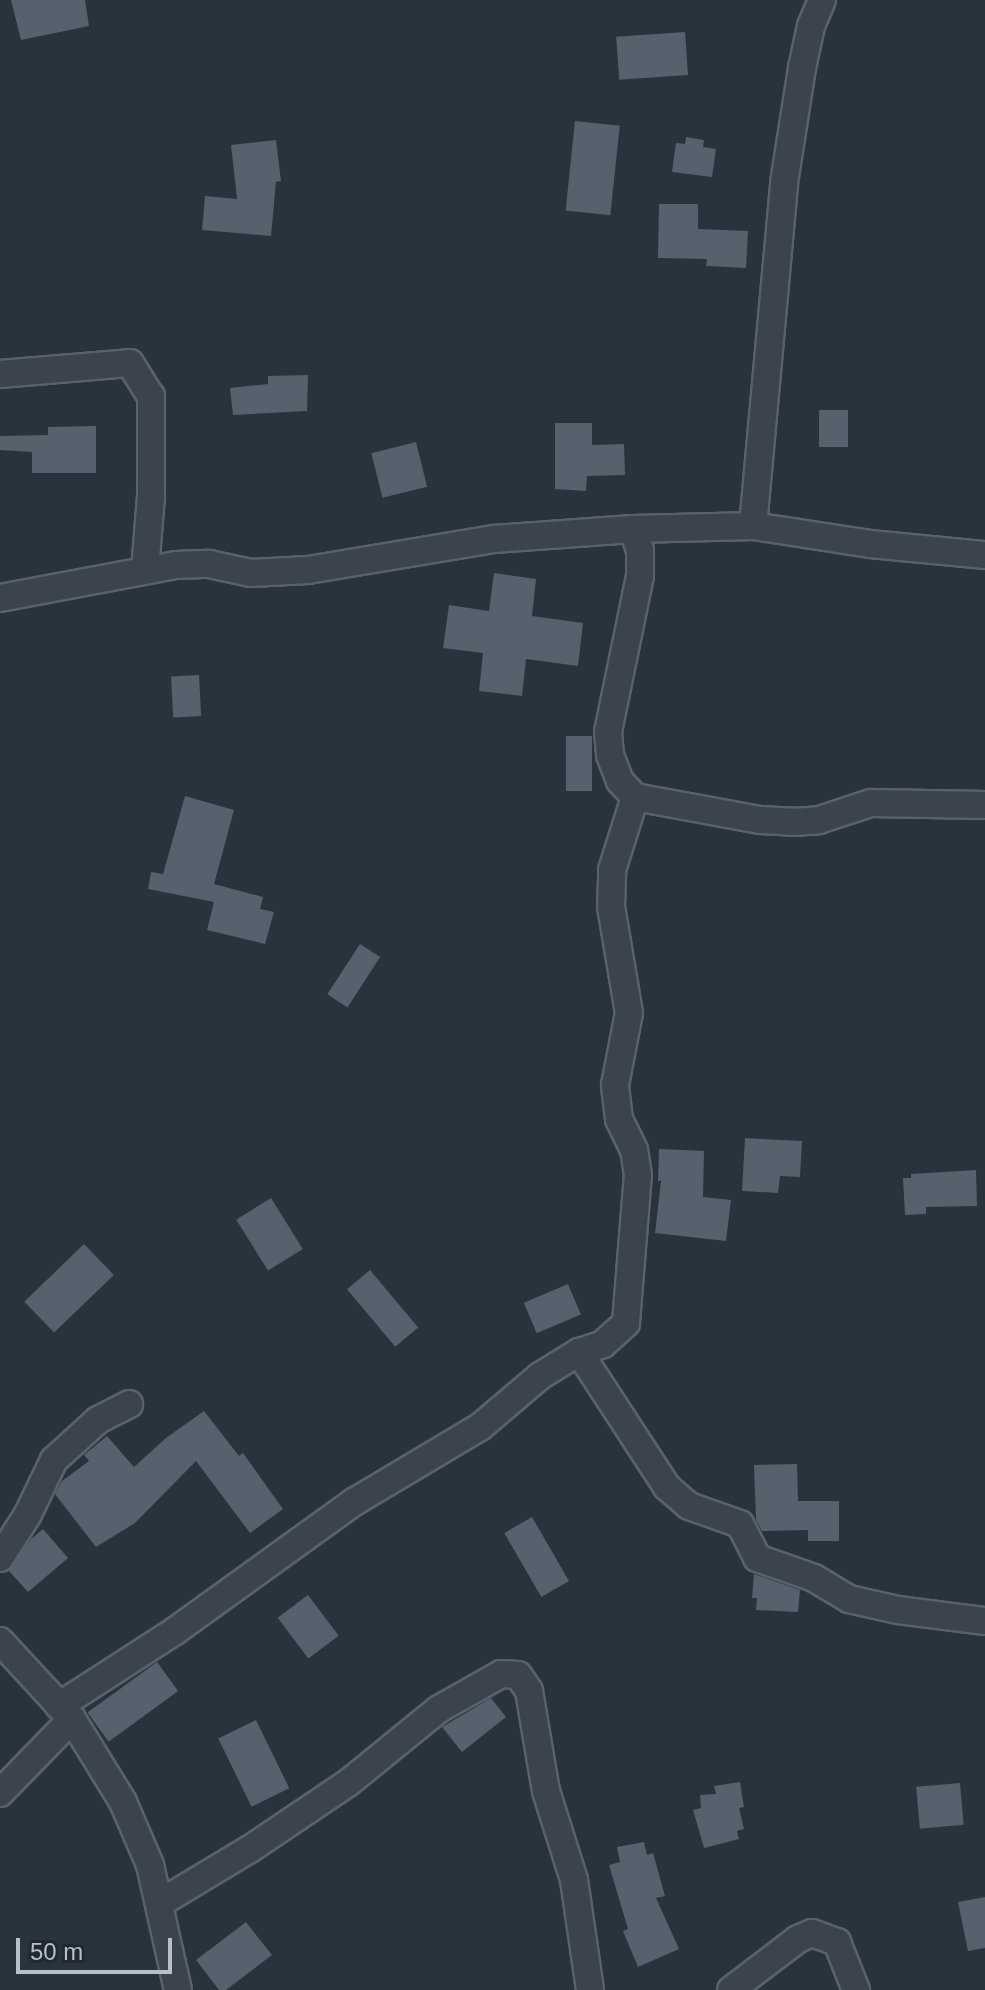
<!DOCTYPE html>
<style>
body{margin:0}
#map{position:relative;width:985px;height:1990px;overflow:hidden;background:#28333c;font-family:Arial,sans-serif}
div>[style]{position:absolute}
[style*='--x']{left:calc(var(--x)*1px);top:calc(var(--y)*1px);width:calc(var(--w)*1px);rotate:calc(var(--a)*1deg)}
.building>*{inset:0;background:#55616c;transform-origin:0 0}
.roads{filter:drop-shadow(2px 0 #59626a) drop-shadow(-2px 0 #59626a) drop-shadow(0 2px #59626a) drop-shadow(0 -2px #59626a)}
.minor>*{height:26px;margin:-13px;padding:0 13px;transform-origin:13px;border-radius:13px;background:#3b444d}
span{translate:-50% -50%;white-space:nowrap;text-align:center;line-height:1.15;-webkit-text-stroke:6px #202932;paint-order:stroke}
.scale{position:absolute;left:16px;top:1938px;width:156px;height:36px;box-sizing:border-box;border:4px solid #b7bfc7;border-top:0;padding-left:10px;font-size:24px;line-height:28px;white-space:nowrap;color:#b7bfc7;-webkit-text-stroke:6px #202932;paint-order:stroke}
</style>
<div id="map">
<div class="building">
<div style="clip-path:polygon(11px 0,85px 0,89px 26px,21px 40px)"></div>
<div style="left:685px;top:32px;width:43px;height:69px;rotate:86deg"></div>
<div style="left:575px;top:121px;width:45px;height:90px;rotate:6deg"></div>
<div style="clip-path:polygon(686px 137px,704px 140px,703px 147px,716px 149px,712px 177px,672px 172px,676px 143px,685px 144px)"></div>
<div style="clip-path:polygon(276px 140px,281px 181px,276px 182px,271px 236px,202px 230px,205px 196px,237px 199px,231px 145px)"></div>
<div style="clip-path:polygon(659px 204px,698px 204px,698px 229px,748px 231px,746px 268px,706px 266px,707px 259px,658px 258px)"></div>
<div style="clip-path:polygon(308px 375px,307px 411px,233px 415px,230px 388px,268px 384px,268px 376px)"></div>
<div style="left:819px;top:410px;width:29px;height:37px"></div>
<div style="clip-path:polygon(555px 423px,592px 423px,592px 445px,624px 444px,625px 475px,587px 476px,586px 491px,555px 489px)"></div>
<div style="clip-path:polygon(96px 426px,96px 473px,32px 473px,32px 452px,0 450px,0 436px,48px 435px,48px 427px)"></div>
<div style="left:416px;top:442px;width:46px;height:46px;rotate:76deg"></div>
<div style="clip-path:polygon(494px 573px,536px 579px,532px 616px,583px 623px,578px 666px,526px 659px,522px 696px,479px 691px,483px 653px,443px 648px,449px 605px,489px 611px)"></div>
<div style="left:199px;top:675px;width:41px;height:28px;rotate:87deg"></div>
<div style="left:566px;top:736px;width:26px;height:55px"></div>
<div style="clip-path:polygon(185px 796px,234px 810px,214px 884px,263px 897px,260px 909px,274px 912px,265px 944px,207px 930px,214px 902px,148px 889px,151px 872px,163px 874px)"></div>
<div style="left:360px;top:944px;width:24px;height:60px;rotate:33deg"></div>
<div style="clip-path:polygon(745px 1138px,802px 1141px,800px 1177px,780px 1176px,778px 1193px,742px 1191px)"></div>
<div style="clip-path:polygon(659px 1149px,704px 1151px,703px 1197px,731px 1200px,726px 1241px,655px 1233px,661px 1181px,658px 1181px)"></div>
<div style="clip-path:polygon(976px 1170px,977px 1206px,926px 1207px,926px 1214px,905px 1215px,903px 1178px,911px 1178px,911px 1174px)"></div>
<div style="left:271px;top:1198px;width:60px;height:41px;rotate:58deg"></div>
<div style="left:84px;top:1244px;width:43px;height:83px;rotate:46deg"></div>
<div style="left:370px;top:1270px;width:75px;height:30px;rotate:50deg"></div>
<div style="left:568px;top:1284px;width:33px;height:48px;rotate:67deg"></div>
<div style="clip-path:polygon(204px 1411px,239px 1456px,243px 1453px,283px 1509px,250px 1533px,196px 1461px,135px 1523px,96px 1547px,55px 1494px,62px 1481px,89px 1461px,84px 1455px,107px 1436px,134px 1467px,166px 1438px)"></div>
<div style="clip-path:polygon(797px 1464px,798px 1501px,839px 1501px,839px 1541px,808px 1541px,808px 1530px,762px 1531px,756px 1520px,754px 1465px)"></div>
<div style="left:532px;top:1517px;width:74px;height:32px;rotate:60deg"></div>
<div style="clip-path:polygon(43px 1529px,68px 1558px,28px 1592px,9px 1571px,31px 1539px)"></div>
<div style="clip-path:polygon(754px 1574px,800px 1590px,798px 1612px,756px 1610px,757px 1598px,752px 1598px)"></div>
<div style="left:308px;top:1595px;width:51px;height:38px;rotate:53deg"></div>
<div style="left:157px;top:1662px;width:36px;height:86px;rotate:54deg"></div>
<div style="clip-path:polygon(491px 1698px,506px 1717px,462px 1752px,442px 1727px)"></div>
<div style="left:256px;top:1720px;width:76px;height:42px;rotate:64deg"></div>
<div style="clip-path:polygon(740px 1782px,744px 1807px,739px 1808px,744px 1829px,737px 1831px,739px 1839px,704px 1848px,693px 1810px,701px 1808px,700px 1795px,716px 1794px,714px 1786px)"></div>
<div style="left:960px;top:1783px;width:42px;height:44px;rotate:85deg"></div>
<div style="clip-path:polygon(644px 1842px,647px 1855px,653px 1853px,665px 1896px,656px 1898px,679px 1949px,638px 1967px,623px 1931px,628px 1929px,609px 1865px,620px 1862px,617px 1847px)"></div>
<div style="clip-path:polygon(985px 1897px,985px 1948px,968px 1951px,958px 1902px)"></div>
<div style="clip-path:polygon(246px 1922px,272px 1955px,226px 1990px,219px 1990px,196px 1960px)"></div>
</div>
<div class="roads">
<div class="minor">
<div style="--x:0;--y:374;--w:130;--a:-4.8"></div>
<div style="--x:130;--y:363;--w:39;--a:58"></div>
<div style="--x:151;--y:396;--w:100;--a:90"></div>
<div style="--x:151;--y:496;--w:75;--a:94.6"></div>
<div style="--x:753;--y:526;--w:344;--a:-84.8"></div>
<div style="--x:784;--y:183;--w:116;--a:-81.1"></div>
<div style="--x:802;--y:68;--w:43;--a:-77.9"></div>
<div style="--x:811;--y:26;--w:28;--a:-67"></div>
<div style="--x:633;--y:529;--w:23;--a:72"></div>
<div style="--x:640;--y:551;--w:25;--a:90"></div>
<div style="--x:640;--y:576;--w:159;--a:101.6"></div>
<div style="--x:608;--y:732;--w:23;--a:85"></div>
<div style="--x:610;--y:755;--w:28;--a:69"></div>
<div style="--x:620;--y:781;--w:22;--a:47"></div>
<div style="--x:635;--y:797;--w:127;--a:10.4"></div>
<div style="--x:760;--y:820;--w:33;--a:3"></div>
<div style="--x:793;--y:822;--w:26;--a:-4"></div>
<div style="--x:819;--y:820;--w:55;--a:-18.1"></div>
<div style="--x:871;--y:803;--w:114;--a:1"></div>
<div style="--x:0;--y:598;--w:179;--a:-10.6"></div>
<div style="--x:176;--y:565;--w:33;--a:-2"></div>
<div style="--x:209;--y:564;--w:43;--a:12.1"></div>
<div style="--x:251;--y:573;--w:57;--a:-3"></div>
<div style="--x:308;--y:570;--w:189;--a:-9.5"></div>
<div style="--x:494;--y:539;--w:139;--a:-4.1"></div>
<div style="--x:633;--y:529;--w:120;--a:-1.4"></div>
<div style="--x:753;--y:526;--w:118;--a:8.7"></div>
<div style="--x:870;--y:544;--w:116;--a:5.5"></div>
<div style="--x:579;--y:1352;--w:161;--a:56.9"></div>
<div style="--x:667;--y:1487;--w:29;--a:41"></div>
<div style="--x:689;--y:1506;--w:54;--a:19.4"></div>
<div style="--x:740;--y:1524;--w:38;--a:63"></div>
<div style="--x:757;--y:1558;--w:60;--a:19.3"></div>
<div style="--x:814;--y:1578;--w:41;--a:31"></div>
<div style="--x:849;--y:1599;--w:50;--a:12.7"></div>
<div style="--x:898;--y:1610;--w:88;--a:7.2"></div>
<div style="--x:0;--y:1558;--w:52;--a:-57.5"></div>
<div style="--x:28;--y:1514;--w:60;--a:-64.3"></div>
<div style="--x:54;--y:1460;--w:59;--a:-42.3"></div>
<div style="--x:98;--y:1420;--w:35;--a:-27"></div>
<div style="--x:0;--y:1641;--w:106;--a:47.3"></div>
<div style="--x:72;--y:1719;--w:97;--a:58.4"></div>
<div style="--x:123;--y:1802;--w:69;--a:66.8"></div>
<div style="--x:150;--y:1865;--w:128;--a:77.4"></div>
<div style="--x:59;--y:1706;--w:138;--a:-32.9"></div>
<div style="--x:175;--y:1631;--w:221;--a:-35.8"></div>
<div style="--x:354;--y:1502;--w:147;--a:-30.8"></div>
<div style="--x:480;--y:1427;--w:79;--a:-40.4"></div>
<div style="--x:540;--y:1376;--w:46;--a:-31.6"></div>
<div style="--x:579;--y:1352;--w:25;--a:-18"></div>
<div style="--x:603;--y:1344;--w:31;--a:-42"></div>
<div style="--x:626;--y:1323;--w:148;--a:-85.4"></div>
<div style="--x:638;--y:1175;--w:25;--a:-99"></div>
<div style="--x:634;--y:1150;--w:34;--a:-116"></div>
<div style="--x:619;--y:1119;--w:34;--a:-97"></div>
<div style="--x:615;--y:1085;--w:73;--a:-79"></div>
<div style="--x:629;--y:1013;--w:108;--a:-99.6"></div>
<div style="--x:611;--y:907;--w:37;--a:-88"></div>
<div style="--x:612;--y:870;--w:77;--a:-72.5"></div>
<div style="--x:0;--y:1793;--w:103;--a:-45.8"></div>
<div style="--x:160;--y:1903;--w:105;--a:-31"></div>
<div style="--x:250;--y:1849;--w:118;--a:-34"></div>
<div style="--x:348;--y:1783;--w:117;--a:-39.1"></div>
<div style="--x:439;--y:1709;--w:71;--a:-29.4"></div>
<div style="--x:501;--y:1674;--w:17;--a:3"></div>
<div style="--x:518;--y:1675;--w:19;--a:55"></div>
<div style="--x:529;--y:1691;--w:101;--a:80.4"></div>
<div style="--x:546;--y:1791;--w:93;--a:72.5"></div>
<div style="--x:574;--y:1880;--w:111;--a:81.7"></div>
<div style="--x:731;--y:1990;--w:84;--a:-37.3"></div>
<div style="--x:798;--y:1939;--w:15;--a:-23"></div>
<div style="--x:812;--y:1933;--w:27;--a:20"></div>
<div style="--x:837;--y:1942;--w:52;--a:68.4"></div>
</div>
</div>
<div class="scale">50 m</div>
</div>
